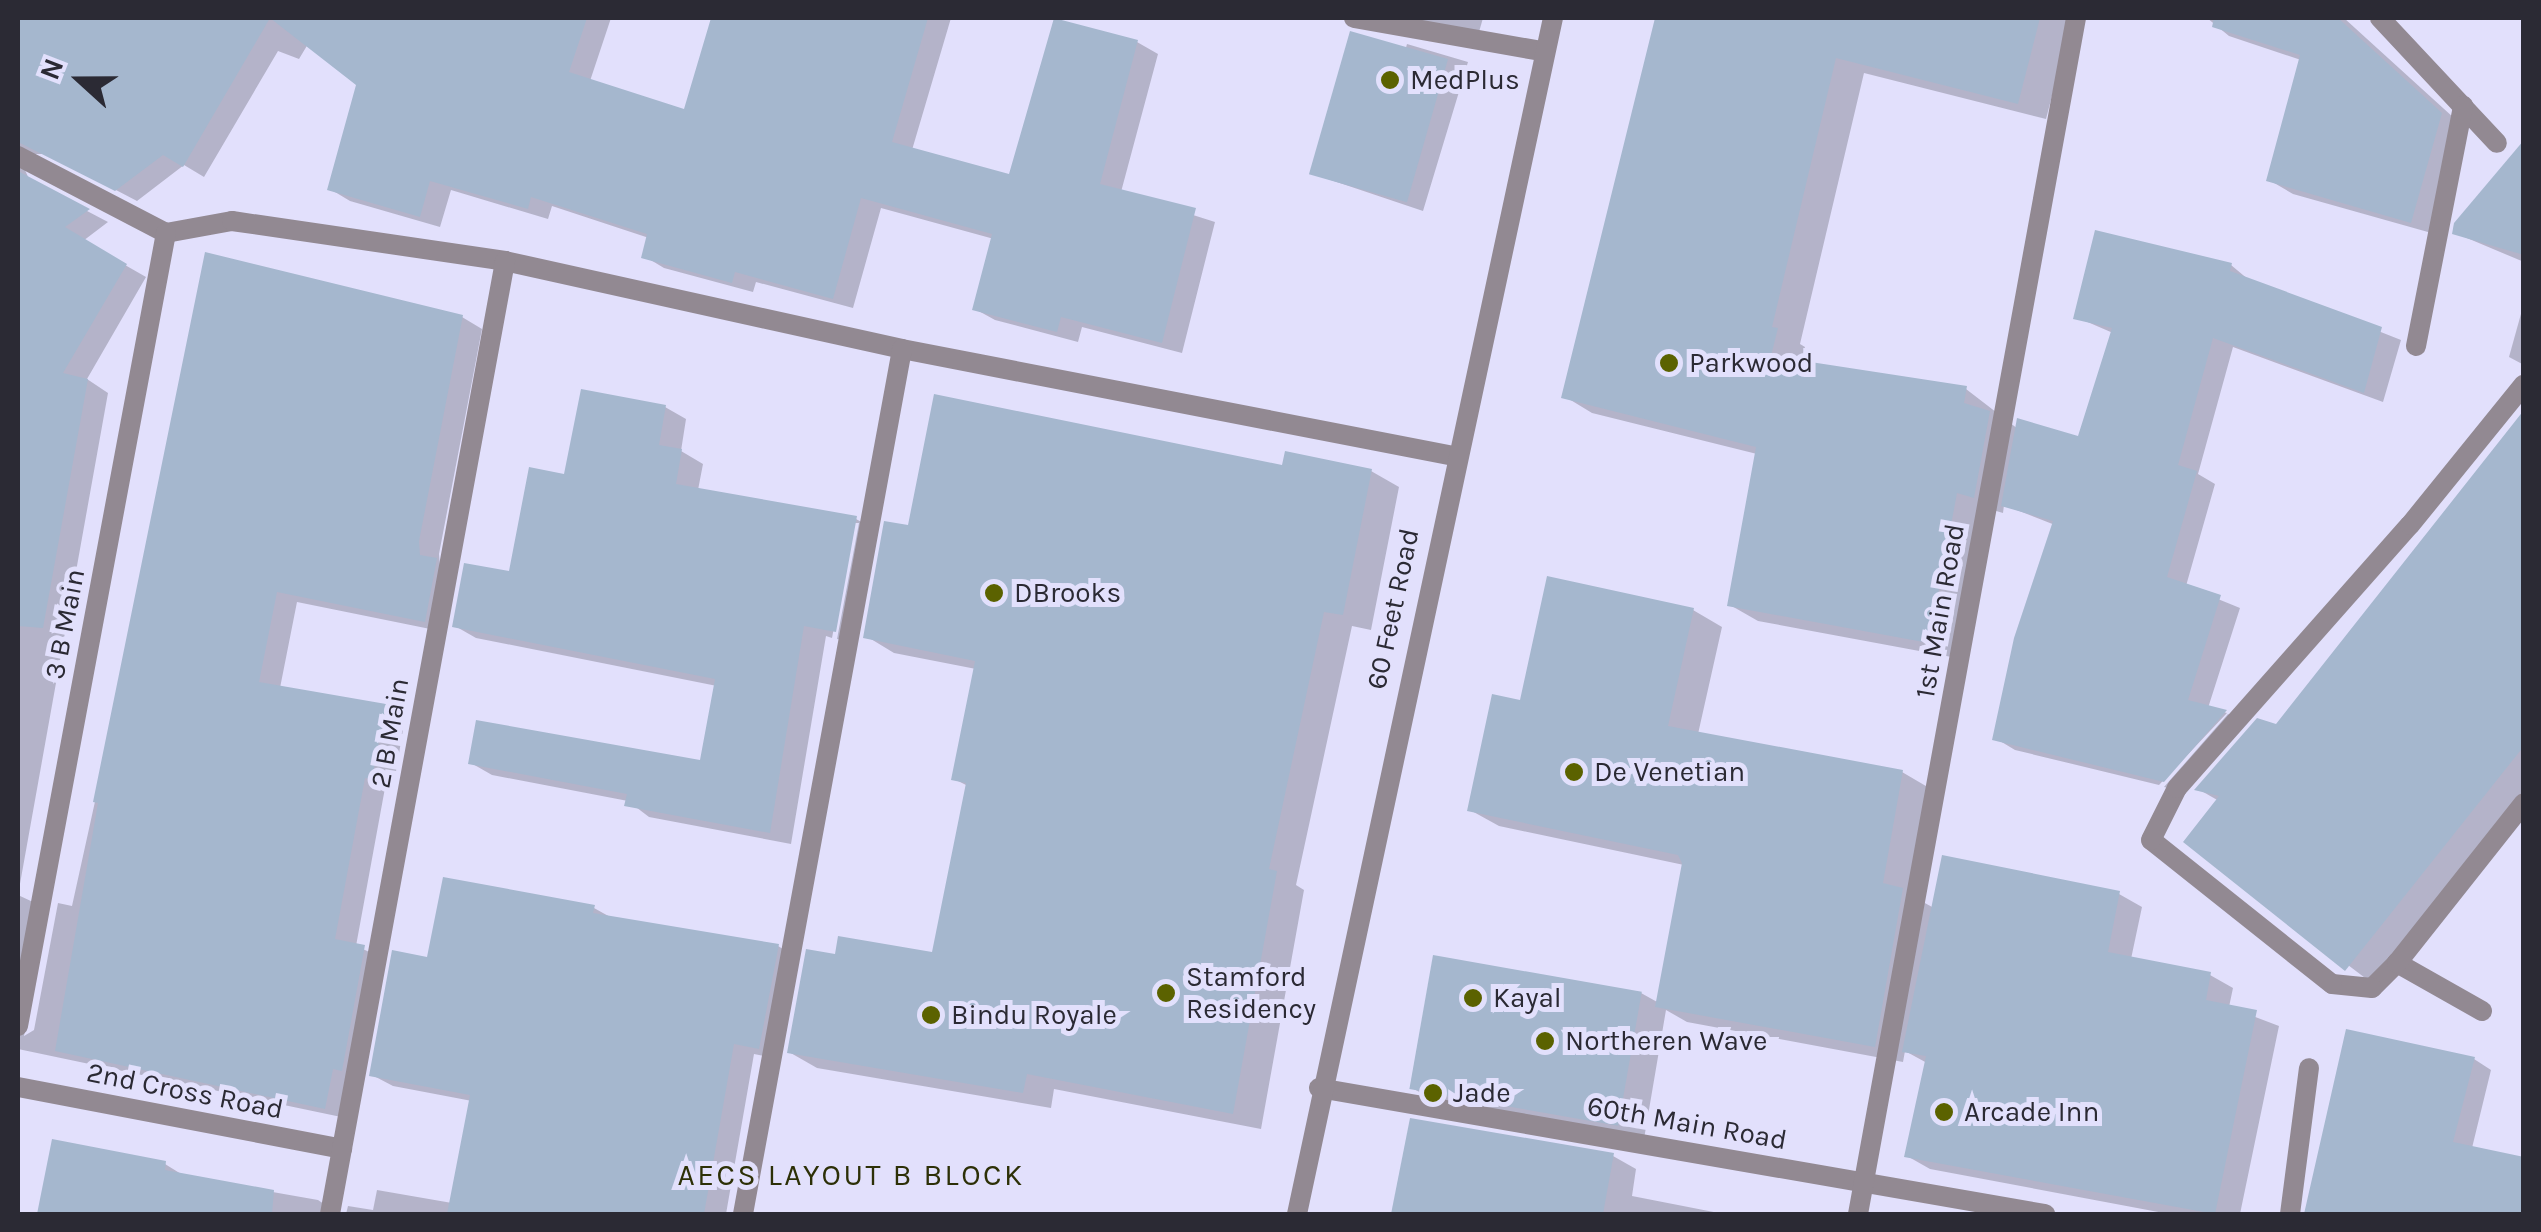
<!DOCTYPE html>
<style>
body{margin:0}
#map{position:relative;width:2541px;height:1232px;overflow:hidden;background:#e2e0fc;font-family:Karla,sans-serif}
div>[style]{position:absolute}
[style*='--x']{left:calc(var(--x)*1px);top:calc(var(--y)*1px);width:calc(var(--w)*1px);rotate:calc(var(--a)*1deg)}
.shadow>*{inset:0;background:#0003}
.building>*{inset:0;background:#a5b7ce;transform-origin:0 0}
.service>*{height:20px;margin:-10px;padding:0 10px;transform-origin:10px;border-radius:10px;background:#928992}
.minor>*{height:20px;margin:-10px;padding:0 10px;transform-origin:10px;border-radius:10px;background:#928992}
.tertiary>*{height:20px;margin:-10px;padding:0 10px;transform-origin:10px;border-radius:10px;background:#928992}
.dots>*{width:28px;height:28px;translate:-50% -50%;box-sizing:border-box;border:5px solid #e2e0fc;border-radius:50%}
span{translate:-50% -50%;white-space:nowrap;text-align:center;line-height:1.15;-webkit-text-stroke:10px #e2e0fc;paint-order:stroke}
.poi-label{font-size:28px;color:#2b2a34}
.left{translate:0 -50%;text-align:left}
.street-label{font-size:28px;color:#2b2a34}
.neighbourhood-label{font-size:30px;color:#2d3007;letter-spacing:2.5px}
.frame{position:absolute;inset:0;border:20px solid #2b2a34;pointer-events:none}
.north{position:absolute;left:30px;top:30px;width:100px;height:100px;-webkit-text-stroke:8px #e2e0fc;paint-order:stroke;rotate:291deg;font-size:28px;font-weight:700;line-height:40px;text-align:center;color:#2b2a34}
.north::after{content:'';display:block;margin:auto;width:35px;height:45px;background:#2b2a34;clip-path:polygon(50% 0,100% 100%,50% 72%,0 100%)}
</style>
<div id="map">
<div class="shadow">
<div style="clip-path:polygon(18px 18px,611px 18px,590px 81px,686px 112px,714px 18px,951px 18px,912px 150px,1011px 177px,1137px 42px,1158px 54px,1121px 192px,1215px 222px,1182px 353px,1082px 327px,1078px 342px,995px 320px,975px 309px,994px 239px,881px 208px,853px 308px,756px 282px,753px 292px,664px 268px,644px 256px,649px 238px,552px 206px,548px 219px,451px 190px,440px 227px,350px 201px,330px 189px,359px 84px,308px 44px,299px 59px,278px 51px,204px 177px,184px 165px,137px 201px,47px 154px,32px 154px,24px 168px,30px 181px,108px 222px,83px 241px,146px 277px,87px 379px,108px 393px,18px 895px,48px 909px,24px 1036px,34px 1030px,58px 903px,72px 906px,164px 488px,462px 317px,482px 329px,439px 554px,445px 632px,297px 602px,280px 688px,385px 706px,405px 718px,393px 789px,385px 788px,356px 946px,385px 959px,346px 1118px,18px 1049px)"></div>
<div style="clip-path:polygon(1396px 18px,1483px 18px,1479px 32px)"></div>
<div style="clip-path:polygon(1658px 18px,2072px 18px,2046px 119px,1864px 73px,1800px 344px,1805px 347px,1801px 363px,1966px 389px,2018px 429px,2080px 439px,2113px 333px,2076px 317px,2231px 265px,2249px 280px,2401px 340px,2383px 402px,2233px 347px,2198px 474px,2215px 484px,2186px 586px,2240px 608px,2208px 708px,2227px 713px,2159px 785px,2015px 750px,1995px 738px,2055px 525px,2004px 505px,2003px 513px,1986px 508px,1957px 658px,1758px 621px,1730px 605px,1757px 454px,1592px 413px,1564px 396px)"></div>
<div style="clip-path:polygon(2207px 18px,2344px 18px,2465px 128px,2435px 234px,2293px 194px,2269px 180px,2301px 60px,2229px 36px)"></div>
<div style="clip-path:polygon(1407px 44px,1468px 62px,1423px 211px,1310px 173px,1389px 108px)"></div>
<div style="clip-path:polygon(2524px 144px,2524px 262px,2455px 233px)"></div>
<div style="clip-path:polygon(2524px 303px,2524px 365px,2509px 357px)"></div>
<div style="clip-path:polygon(665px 407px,686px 419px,681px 451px,703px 464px,698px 490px,856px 519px,878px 531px,857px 643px,837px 639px,859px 523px,854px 523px,832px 638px,826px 636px,791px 844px,649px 817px,628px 801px,492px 775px,471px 763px,702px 763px,717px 686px,476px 638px,455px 626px,511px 574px,566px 477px)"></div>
<div style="clip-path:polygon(2524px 414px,2524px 801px,2377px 987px,2186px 842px,2219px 801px,2198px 789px,2277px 726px)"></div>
<div style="clip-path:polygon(1284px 468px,1371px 471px,1399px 487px,1371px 630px,1352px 626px,1296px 885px,1304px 890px,1261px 1129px,1054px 1089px,1051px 1108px,817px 1068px,789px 1052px,837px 956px,934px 955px,968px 786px,954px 779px,976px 669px,894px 653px,866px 636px,910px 528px)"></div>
<div style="clip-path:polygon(1693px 610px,1722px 627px,1698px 734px,1902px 772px,1931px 789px,1912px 896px,1934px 908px,2119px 894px,2142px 907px,2131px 959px,2210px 975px,2233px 988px,2229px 1007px,2279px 1026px,2240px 1214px,2169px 1214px,1930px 1169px,1907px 1156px,1927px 1063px,1905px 1051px,1903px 1062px,1687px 1022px,1666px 1010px,1644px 1139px,1438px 1102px,1412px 1088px,1641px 993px,1659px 1003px,1684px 865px,1499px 826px,1470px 810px,1522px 703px)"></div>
<div style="clip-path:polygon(2228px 714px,2245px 723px,2185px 792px,2164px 787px)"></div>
<div style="clip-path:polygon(594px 908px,612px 918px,778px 946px,798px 958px,780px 1059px,754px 1054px,726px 1214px,346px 1214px,348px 1206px,373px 1210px,377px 1190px,452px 1203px,472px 1101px,393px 1086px,372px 1075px,429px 959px)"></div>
<div style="clip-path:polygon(2348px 1032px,2474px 1059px,2491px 1070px,2472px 1148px,2524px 1159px,2524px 1214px,2306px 1214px)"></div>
<div style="clip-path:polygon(1412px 1121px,1613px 1156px,1636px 1169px,1632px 1196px,1724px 1214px,1397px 1214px)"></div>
<div style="clip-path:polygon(54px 1142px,165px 1164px,186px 1177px,318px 1200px,339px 1214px,40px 1214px)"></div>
</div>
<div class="building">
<div style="clip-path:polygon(18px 18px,587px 18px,569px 72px,684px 109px,711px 18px,928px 18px,892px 142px,1009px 174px,1054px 18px,1138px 40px,1100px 184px,1196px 208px,1162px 343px,1061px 317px,1057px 332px,972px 310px,992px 234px,861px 198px,833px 299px,735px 272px,732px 283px,641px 258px,647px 234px,531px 197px,528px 209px,430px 181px,420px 217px,327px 190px,356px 85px,270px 18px,183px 167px,163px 155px,115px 191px,18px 142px)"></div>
<div style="clip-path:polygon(1655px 18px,2040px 18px,2018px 104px,1836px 58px,1772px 327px,1778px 328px,1771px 356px,1967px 386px,1964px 403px,1990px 411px,1974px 498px,1957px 493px,1929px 643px,1727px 606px,1756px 447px,1561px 398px)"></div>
<div style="clip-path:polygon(2214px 18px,2338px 18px,2442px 113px,2411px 223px,2266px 181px,2300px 55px,2212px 27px)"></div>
<div style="left:1350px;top:31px;width:102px;height:149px;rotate:16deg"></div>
<div style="clip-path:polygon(2524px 140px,2524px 255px,2452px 234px,2454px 223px)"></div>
<div style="clip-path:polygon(18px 171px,90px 209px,65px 227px,127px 264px,63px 373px,88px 379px,43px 628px,18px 626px)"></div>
<div style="clip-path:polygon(2095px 230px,2232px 263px,2230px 271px,2382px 327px,2364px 393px,2213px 338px,2178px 465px,2197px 471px,2167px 577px,2221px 595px,2188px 700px,2227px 710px,2164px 782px,1992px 740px,2014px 638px,2053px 521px,2001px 506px,2017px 418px,2078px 436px,2112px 328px,2073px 319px)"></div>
<div style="clip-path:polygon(205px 252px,463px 315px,419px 541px,420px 555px,437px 558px,425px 622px,277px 592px,259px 682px,386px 704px,372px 779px,365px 778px,335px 939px,365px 945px,342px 1071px,333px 1069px,325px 1109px,55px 1051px,98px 803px,93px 802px)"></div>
<div style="clip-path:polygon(581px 389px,666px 405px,659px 445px,682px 449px,676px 484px,857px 516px,836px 632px,804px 626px,770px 833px,624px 806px,627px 794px,468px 764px,476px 720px,700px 760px,715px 679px,452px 627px,464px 563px,509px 571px,529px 467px,564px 474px)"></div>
<div style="clip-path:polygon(934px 394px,1282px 465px,1285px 451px,1372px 469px,1343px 615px,1324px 612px,1269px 869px,1277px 871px,1233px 1114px,1027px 1074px,1023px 1093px,787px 1053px,806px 949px,835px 954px,838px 936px,932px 952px,966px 783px,951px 780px,975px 661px,863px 638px,884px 521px,908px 525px)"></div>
<div style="clip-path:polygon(2524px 410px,2524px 746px,2345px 971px,2183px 842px,2219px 796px,2194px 790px,2257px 718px,2276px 724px)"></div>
<div style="clip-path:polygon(1547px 576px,1694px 608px,1668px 726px,1903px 770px,1883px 883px,1903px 888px,1875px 1047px,1655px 1007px,1682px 863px,1678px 855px,1467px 811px,1492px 694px,1520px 700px)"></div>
<div style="clip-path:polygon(1942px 855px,2120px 891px,2108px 952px,2211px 972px,2206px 1000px,2257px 1010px,2215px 1214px,1904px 1157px,1926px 1056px,1902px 1052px)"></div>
<div style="clip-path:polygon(443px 877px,595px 905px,593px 913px,779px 944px,759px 1049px,734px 1044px,704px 1214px,447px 1214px,470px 1095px,369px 1076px,392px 950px,427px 957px)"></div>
<div style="left:1433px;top:955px;width:212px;height:136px;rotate:10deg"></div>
<div style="clip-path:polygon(2346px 1029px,2475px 1057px,2453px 1142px,2524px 1157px,2524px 1214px,2304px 1214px)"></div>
<div style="clip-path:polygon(1410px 1118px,1614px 1153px,1603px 1214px,1391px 1214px)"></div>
<div style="clip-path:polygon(52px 1139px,166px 1161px,165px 1170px,274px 1190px,272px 1214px,37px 1214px)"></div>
</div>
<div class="service">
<div style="--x:2397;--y:963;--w:35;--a:135"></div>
<div style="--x:2372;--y:988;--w:40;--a:-174.3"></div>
<div style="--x:2332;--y:984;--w:231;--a:-141.5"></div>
<div style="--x:2151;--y:840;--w:58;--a:-63.4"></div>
<div style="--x:2177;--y:788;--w:351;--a:-48.5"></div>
<div style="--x:2410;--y:525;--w:181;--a:-51"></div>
<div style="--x:2482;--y:1011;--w:98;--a:-150.5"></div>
<div style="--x:2397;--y:963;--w:204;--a:-51.6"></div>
</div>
<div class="minor">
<div style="--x:1354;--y:18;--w:191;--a:10"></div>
<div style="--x:2380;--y:18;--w:171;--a:46.9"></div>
<div style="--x:18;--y:156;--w:167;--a:27.5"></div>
<div style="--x:166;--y:233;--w:67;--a:-10.3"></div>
<div style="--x:232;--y:221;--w:276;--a:8.3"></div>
<div style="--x:505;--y:261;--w:407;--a:12.5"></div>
<div style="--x:902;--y:349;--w:562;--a:10.97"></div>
<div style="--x:2416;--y:346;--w:245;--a:-78.9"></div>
<div style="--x:18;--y:1026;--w:807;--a:-79.43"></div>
<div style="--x:18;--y:1087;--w:330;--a:10.8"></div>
<div style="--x:1319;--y:1088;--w:737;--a:9.85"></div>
<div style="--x:330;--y:1214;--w:969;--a:-79.59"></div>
<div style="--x:743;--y:1214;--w:879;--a:-79.58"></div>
<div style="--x:1858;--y:1214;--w:1216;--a:-79.67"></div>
<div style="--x:2290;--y:1214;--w:147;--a:-82.6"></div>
</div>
<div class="tertiary">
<div style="--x:1297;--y:1214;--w:1223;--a:-77.92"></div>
</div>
<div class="dots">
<div style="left:1390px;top:80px;background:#5b6200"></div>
<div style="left:1669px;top:363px;background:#5b6200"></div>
<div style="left:994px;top:593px;background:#5b6200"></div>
<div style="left:1574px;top:772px;background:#5b6200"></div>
<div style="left:1166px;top:993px;background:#5b6200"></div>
<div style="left:1473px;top:998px;background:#5b6200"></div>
<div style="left:931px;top:1015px;background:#5b6200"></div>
<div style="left:1545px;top:1041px;background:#5b6200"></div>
<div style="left:1433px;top:1093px;background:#5b6200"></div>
<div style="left:1944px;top:1112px;background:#5b6200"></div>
</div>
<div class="poi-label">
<span class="left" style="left:1410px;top:80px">MedPlus</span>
<span class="left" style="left:1689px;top:363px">Parkwood</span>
<span class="left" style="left:1014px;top:593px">DBrooks</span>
<span class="left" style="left:1594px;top:772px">De Venetian</span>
<span class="left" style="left:1186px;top:993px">Stamford<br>Residency</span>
<span class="left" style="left:1493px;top:998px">Kayal</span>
<span class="left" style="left:951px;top:1015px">Bindu Royale</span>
<span class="left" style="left:1565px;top:1041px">Northeren Wave</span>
<span class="left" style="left:1453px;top:1093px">Jade</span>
<span class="left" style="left:1964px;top:1112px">Arcade Inn</span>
</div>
<div class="street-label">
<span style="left:1393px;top:609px;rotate:-78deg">60 Feet Road</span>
<span style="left:1940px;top:611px;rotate:-80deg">1st Main Road</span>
<span style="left:65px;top:624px;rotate:-79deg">3 B Main</span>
<span style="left:390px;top:733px;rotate:-80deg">2 B Main</span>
<span style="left:185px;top:1091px;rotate:11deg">2nd Cross Road</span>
<span style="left:1687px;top:1123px;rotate:10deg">60th Main Road</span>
</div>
<div class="neighbourhood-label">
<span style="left:851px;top:1175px">AECS LAYOUT B BLOCK</span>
</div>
<div class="frame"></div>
<div class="north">N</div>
</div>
